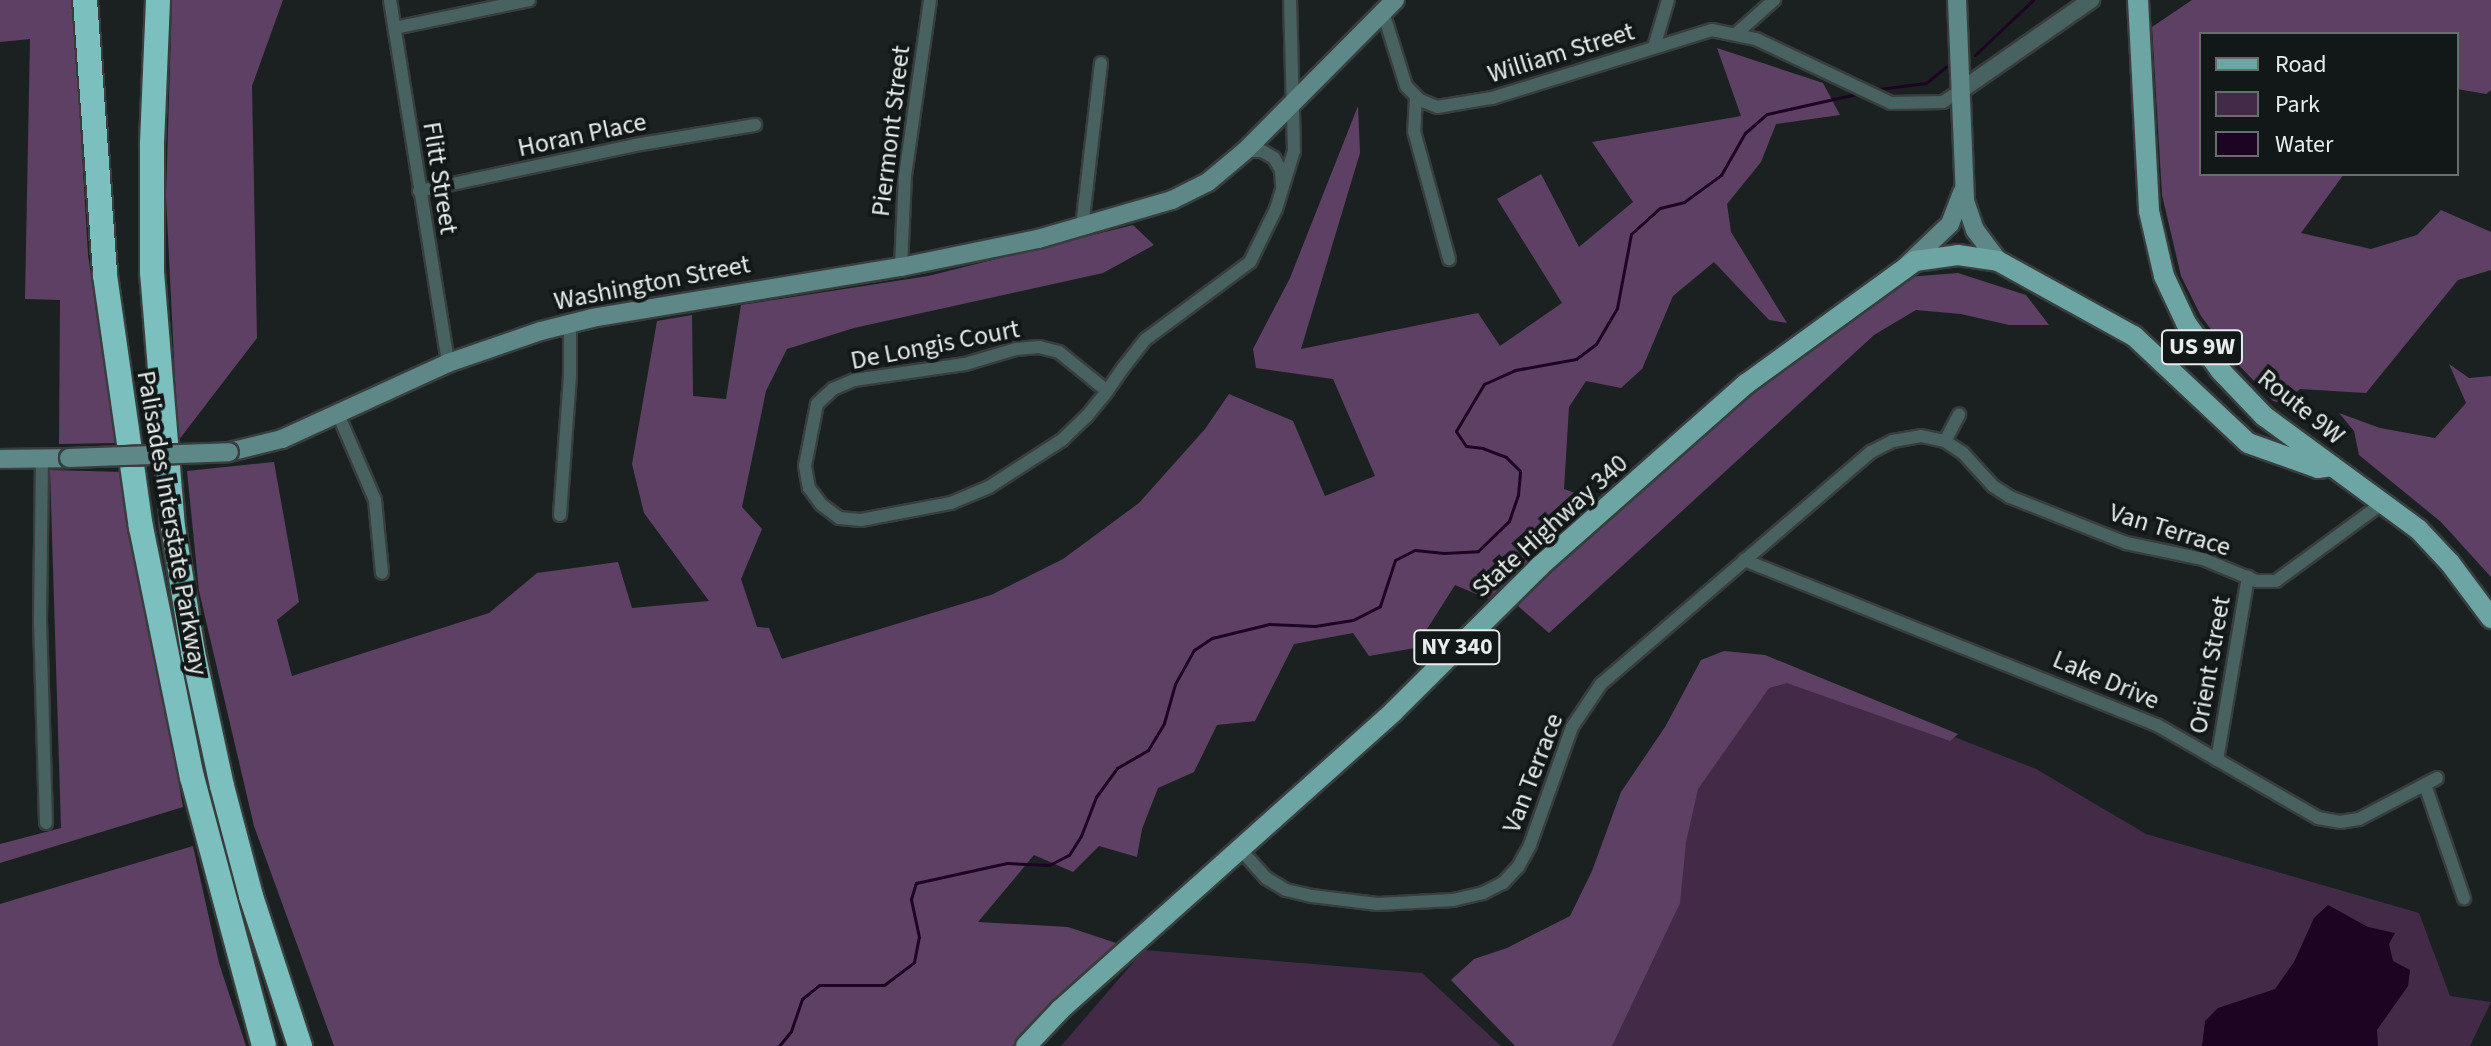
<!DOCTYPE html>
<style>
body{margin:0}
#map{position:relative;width:2491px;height:1046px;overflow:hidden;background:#1b2121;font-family:"Source Sans 3",sans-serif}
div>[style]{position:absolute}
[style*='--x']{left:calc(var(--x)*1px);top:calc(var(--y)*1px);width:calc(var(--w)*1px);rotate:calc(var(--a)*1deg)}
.green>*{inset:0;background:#432b48}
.forest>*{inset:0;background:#5f4065}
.water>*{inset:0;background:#1d0422}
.stream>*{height:3px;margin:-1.5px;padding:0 1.5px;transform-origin:1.5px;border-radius:1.5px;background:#1d0422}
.roads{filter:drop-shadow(2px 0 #383d3d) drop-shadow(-2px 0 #383d3d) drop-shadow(0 2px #383d3d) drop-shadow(0 -2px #383d3d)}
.minor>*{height:12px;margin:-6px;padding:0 6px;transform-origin:6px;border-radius:6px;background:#486261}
.tertiary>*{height:16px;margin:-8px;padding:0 8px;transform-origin:8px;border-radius:8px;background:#486261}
.secondary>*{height:18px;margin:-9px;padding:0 9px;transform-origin:9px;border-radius:9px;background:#5d8887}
.primary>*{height:20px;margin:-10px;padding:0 10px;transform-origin:10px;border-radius:10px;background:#6da5a4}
.motorway>*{height:24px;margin:-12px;padding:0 12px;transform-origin:12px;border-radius:12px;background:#7bbfbe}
.bridges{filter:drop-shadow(2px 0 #383d3d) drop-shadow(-2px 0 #383d3d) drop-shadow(0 2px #383d3d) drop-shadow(0 -2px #383d3d)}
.secondary-bridge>*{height:18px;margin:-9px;padding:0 9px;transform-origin:9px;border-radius:9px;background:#5d8887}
span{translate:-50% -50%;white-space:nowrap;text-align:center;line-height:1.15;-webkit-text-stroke:8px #121817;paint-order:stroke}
.shield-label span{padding:2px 6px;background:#121817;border:2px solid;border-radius:6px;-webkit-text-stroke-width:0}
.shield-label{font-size:24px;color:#e7eceb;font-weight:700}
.street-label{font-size:26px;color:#e7eceb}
.legend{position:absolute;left:2199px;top:32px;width:260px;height:144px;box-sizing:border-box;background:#121817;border:2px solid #676d6c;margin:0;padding:10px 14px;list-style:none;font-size:24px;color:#e7eceb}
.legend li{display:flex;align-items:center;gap:16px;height:40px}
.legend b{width:40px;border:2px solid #676d6c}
</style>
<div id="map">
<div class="green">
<div style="clip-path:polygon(1766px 663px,2036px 769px,2146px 834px,2419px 913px,2450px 996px,2491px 1002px,2470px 1046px,1595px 1046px,1681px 790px)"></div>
<div style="clip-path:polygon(1144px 950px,1422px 973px,1501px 1046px,1061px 1046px)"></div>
</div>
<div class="forest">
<div style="clip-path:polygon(0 0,73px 0,88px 255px,116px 443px,59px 444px,60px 300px,25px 299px,30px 39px,0 42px)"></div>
<div style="clip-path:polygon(172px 0,283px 0,252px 86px,257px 338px,178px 441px,166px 196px)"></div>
<div style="clip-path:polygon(2192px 0,2491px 0,2491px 90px,2486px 94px,2457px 89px,2457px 34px,2201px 34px,2201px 174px,2344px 174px,2301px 233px,2371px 249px,2417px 235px,2441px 210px,2491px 232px,2491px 270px,2458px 280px,2366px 393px,2300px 389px,2283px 403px,2273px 401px,2233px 359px,2201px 316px,2181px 276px,2162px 195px,2152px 27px)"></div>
<div style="clip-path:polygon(1717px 48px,1823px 83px,1840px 115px,1776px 124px,1761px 162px,1727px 204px,1731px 232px,1787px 323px,1769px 320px,1714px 262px,1673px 296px,1642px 369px,1621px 388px,1586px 381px,1569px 407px,1564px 489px,1594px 500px,1488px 599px,1455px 585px,1415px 648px,1369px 656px,1353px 633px,1294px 644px,1255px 721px,1217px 725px,1194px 772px,1158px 788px,1142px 829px,1137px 857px,1099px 846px,1073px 872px,1034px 855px,978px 922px,1068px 927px,1116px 943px,1055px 998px,1013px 1046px,334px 1046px,254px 826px,199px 591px,187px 471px,274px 462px,299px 602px,277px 620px,292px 676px,489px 613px,537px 573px,618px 562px,632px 608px,709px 601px,644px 513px,632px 464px,657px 321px,692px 315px,693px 396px,726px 399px,741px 305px,928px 276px,1133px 225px,1154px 245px,1103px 273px,854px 328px,787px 349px,766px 391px,742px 507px,762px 529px,741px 579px,757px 627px,769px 628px,782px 659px,991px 595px,1063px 559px,1139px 503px,1205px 429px,1229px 394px,1293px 421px,1325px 496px,1375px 476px,1333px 379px,1256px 368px,1253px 349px,1290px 278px,1358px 106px,1360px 153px,1301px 349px,1478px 313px,1500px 346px,1562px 303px,1497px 199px,1541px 174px,1579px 247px,1633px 202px,1592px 142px,1741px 116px)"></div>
<div style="clip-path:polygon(1958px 273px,2026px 295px,2049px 325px,2009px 325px,1961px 314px,1916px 310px,1874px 335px,1549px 633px,1517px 605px,1673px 459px,1818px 342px,1907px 277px)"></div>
<div style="clip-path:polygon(2449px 364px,2469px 378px,2491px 376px,2491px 577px,2441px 522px,2359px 455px,2354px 431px,2339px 413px,2380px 428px,2435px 438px,2466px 403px)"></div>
<div style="clip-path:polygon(50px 470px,123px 472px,183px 807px,0 863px,0 844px,61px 828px)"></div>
<div style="clip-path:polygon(1724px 651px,1765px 655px,1958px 734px,1950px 741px,1787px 683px,1769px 688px,1698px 789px,1686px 842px,1680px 903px,1612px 1046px,1515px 1046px,1451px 980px,1474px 959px,1507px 948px,1570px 916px,1592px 871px,1621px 792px,1665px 727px,1701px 660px)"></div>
<div style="clip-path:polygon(193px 846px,219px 963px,246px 1046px,0 1046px,0 904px)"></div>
</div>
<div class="water">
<div style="clip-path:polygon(2328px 905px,2368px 927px,2395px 933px,2389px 944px,2393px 961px,2410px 970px,2408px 986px,2377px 1030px,2378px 1046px,2202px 1046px,2205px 1021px,2218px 1008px,2275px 989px,2294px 962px,2314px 918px)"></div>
</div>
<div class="stream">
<div style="--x:1975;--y:55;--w:80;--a:-43.5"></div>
<div style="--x:1872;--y:90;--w:54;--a:-7.4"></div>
<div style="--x:1926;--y:83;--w:26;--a:-39"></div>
<div style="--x:779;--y:1046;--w:19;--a:-51"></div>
<div style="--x:791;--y:1031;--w:34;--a:-71"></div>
<div style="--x:802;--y:999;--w:22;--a:-39"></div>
<div style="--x:819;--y:985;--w:65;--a:0"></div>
<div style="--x:884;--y:985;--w:38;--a:-37"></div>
<div style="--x:914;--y:962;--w:25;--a:-79"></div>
<div style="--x:919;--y:937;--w:39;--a:-102"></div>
<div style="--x:911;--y:899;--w:17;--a:-73"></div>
<div style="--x:916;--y:883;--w:93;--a:-12.4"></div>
<div style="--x:1007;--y:863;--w:42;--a:2.7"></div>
<div style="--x:1049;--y:865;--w:22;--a:-27"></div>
<div style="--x:1069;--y:855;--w:22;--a:-58"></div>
<div style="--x:1081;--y:836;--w:42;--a:-69"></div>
<div style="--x:1096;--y:797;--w:36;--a:-54"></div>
<div style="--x:1117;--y:768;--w:36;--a:-30"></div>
<div style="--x:1148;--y:750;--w:31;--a:-59"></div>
<div style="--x:1164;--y:723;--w:41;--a:-74.2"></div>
<div style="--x:1175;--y:684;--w:39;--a:-61"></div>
<div style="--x:1194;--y:650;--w:22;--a:-34"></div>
<div style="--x:1212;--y:638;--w:59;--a:-13.8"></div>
<div style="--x:1269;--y:624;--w:46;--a:2.5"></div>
<div style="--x:1315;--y:626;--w:38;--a:-9"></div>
<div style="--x:1353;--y:620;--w:30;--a:-27"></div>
<div style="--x:1380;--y:606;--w:48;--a:-71.9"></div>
<div style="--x:1395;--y:560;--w:22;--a:-27"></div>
<div style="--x:1415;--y:550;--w:29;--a:6"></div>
<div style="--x:1444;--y:553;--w:34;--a:-3"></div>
<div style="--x:1478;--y:551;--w:43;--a:-44.1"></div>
<div style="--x:1509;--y:521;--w:28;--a:-71"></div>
<div style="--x:1518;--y:495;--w:24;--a:-85"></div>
<div style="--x:1520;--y:471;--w:20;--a:-135"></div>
<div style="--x:1506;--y:457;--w:25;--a:-159"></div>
<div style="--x:1483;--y:448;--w:17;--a:-173"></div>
<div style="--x:1466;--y:446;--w:18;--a:-124"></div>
<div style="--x:1456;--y:431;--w:55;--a:-59.2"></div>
<div style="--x:1484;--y:384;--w:34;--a:-24"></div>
<div style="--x:1515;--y:370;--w:62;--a:-10.2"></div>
<div style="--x:1576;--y:359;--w:25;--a:-37"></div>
<div style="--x:1596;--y:344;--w:42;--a:-59.7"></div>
<div style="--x:1617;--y:308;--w:75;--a:-79.3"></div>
<div style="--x:1631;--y:234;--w:39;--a:-42"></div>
<div style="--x:1660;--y:208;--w:25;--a:-14"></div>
<div style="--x:1684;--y:202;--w:46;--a:-36.1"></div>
<div style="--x:1721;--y:175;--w:48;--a:-60.3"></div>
<div style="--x:1745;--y:133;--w:29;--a:-41"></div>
<div style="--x:1767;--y:114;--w:96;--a:-12.6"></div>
</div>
<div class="roads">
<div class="minor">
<div style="--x:390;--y:0;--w:368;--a:80.9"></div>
<div style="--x:1383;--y:12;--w:77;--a:72.7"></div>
<div style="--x:1406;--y:86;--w:20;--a:45"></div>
<div style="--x:1420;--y:100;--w:18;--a:22"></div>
<div style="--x:1437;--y:107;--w:56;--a:-9.3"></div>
<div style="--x:1492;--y:98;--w:230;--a:-17.2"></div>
<div style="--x:1712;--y:30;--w:45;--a:11.6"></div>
<div style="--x:1756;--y:39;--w:149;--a:25.4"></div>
<div style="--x:1891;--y:103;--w:52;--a:-1.1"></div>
<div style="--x:1943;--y:102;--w:20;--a:-33"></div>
<div style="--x:395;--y:28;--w:137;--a:-11.8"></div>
<div style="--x:1737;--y:33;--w:50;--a:-41.7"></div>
<div style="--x:1654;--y:47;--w:49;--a:-73.4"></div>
<div style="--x:1416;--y:97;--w:34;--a:93"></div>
<div style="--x:1414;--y:131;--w:133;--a:74.7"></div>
<div style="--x:1245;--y:151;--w:17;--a:0"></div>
<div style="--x:1262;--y:151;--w:14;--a:30"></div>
<div style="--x:1274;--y:158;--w:14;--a:60"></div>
<div style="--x:1281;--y:170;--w:16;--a:86"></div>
<div style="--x:419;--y:191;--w:221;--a:-12"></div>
<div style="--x:635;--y:145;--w:122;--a:-9.5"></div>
<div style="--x:1082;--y:227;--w:165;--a:-83.4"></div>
<div style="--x:901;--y:267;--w:91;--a:-87.5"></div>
<div style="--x:905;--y:176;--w:178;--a:-81.9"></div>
<div style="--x:1107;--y:391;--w:62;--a:-140.9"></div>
<div style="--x:1059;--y:352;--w:21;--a:-166"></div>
<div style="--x:1039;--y:347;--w:23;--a:175"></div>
<div style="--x:1016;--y:349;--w:53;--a:163.6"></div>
<div style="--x:965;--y:364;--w:112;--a:171.8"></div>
<div style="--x:854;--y:380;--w:23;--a:157"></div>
<div style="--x:833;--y:389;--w:22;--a:137"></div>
<div style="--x:817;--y:404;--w:63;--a:101"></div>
<div style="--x:805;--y:466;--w:22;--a:80"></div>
<div style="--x:809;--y:488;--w:21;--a:53"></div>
<div style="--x:822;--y:505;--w:21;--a:37"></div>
<div style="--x:839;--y:518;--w:22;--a:5"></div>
<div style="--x:861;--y:520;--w:92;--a:-10.7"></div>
<div style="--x:951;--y:503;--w:41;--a:-22.8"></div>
<div style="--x:989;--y:487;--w:87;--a:-32.8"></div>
<div style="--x:1062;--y:440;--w:35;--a:-44"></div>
<div style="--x:1087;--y:416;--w:32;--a:-51"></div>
<div style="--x:1107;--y:391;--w:28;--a:-55"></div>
<div style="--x:1123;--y:368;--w:37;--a:-52"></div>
<div style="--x:1146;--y:339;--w:129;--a:-36.5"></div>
<div style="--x:1250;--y:262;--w:59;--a:-63.9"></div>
<div style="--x:1276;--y:209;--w:61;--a:-72.8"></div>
<div style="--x:1294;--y:151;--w:151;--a:-91.5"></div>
<div style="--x:338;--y:414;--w:94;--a:66.7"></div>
<div style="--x:375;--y:500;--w:73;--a:84.5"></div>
<div style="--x:1945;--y:441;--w:30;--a:-62"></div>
<div style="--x:42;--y:458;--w:162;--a:90.7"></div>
<div style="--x:40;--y:620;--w:203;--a:88.3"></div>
<div style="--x:560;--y:515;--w:139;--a:-85.9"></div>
<div style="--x:570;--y:376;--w:52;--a:-90"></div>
<div style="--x:1744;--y:560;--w:445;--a:21.8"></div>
<div style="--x:2157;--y:725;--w:186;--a:30"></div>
<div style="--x:2318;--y:818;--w:22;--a:10"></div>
<div style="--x:2340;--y:822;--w:19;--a:-9"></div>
<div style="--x:2359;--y:819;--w:88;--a:-27.7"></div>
<div style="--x:2217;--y:760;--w:186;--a:-80.4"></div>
<div style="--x:2425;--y:785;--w:120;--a:71"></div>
<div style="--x:1240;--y:849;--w:39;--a:48"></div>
<div style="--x:1266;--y:878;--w:23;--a:31"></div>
<div style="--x:1286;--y:890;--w:27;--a:13"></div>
<div style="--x:1312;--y:896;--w:66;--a:6.9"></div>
<div style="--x:1378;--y:904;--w:75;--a:-3.1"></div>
<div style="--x:1453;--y:900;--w:31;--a:-13"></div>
<div style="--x:1483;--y:893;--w:22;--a:-27"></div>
<div style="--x:1503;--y:883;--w:22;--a:-47"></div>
<div style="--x:1518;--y:867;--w:25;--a:-61"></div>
<div style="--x:1530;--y:845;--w:125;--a:-70.4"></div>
<div style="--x:1572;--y:727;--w:52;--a:-56"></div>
<div style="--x:1601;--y:684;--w:356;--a:-40.7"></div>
<div style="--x:1871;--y:452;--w:25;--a:-27"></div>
<div style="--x:1893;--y:441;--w:28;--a:-10"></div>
<div style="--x:1921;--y:436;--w:25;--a:12"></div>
<div style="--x:1945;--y:441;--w:22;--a:34"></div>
<div style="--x:1963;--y:453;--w:45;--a:47.7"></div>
<div style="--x:1993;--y:486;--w:20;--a:33"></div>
<div style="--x:2010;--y:497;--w:125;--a:21.6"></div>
<div style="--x:2126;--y:543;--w:79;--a:11.7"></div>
<div style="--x:2203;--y:559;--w:57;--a:22.5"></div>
<div style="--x:2256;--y:581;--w:20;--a:0"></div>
<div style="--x:2276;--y:581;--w:134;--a:-36.2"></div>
</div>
<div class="tertiary">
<div style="--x:1960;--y:91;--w:160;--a:-34.8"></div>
</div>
<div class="secondary">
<div style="--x:1957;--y:0;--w:201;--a:87.7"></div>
<div style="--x:1965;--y:201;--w:31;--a:71"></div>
<div style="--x:1975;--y:230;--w:39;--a:53"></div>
<div style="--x:1907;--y:265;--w:59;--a:-43.6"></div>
<div style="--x:1950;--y:224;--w:34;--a:-69"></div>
<div style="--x:229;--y:452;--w:55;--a:-13.8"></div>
<div style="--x:282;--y:439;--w:183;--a:-24.6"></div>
<div style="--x:448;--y:363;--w:98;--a:-19"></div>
<div style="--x:541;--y:331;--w:53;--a:-14.3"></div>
<div style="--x:592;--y:318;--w:313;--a:-9.4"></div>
<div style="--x:901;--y:267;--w:140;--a:-11.6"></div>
<div style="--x:1038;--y:239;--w:140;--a:-16.2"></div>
<div style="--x:1172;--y:200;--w:40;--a:-26.6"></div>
<div style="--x:1208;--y:182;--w:48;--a:-40"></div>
<div style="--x:1245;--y:151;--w:213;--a:-45.2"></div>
<div style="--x:0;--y:459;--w:69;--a:-0.8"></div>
</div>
<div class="primary">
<div style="--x:2138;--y:0;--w:211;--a:87"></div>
<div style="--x:2149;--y:211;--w:67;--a:77"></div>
<div style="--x:2164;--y:276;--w:52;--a:64.9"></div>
<div style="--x:2186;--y:323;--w:58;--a:54.1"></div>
<div style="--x:2220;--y:370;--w:64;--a:46.3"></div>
<div style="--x:2264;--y:416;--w:192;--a:36.3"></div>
<div style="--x:2419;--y:530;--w:45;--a:46.8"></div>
<div style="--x:2450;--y:563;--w:69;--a:53.3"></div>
<div style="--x:1026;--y:1046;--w:50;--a:-46.6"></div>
<div style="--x:1060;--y:1010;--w:448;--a:-41.8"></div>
<div style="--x:1394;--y:711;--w:206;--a:-44.8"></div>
<div style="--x:1540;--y:566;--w:275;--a:-41.5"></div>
<div style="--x:1746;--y:384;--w:209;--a:-36"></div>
<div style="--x:1915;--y:261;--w:43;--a:-7.9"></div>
<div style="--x:1958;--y:255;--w:40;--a:8.5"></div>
<div style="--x:1998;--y:261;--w:155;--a:28.9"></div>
<div style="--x:2134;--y:336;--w:156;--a:43.2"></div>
<div style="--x:2248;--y:443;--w:74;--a:19.7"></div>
<div style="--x:2318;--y:468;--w:14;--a:-8"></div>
</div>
<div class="motorway">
<div style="--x:85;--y:0;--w:276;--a:85.8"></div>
<div style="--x:105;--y:275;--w:255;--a:81.9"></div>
<div style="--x:141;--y:527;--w:255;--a:78.5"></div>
<div style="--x:192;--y:777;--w:278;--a:75"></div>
<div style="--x:158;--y:0;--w:145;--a:92.4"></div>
<div style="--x:152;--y:145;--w:127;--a:90"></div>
<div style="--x:152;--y:272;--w:256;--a:85.3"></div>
<div style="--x:173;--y:527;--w:127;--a:80.9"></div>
<div style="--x:193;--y:652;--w:137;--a:77.8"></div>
<div style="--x:222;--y:786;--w:114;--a:75.2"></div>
<div style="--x:251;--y:896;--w:158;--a:71.9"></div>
</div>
</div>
<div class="bridges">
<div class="secondary-bridge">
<div style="--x:69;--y:458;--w:160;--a:-2.1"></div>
</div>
</div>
<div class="shield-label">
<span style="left:2202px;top:347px">US 9W</span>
<span style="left:1457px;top:647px">NY 340</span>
</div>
<div class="street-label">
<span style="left:1561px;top:53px;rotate:-17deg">William Street</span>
<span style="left:891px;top:131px;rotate:-83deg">Piermont Street</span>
<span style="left:582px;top:135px;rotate:-12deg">Horan Place</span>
<span style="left:440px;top:178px;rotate:81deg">Flitt Street</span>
<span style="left:652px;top:283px;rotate:-11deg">Washington Street</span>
<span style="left:935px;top:345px;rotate:-11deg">De Longis Court</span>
<span style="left:2301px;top:407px;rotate:39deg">Route 9W</span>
<span style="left:172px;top:523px;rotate:80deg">Palisades Interstate Parkway</span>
<span style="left:1550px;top:526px;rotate:-42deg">State Highway 340</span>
<span style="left:2170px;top:530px;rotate:17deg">Van Terrace</span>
<span style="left:2210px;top:665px;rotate:-80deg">Orient Street</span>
<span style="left:2106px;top:680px;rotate:23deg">Lake Drive</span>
<span style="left:1533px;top:773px;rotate:-69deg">Van Terrace</span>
</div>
<ul class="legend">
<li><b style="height:10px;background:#6da5a4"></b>Road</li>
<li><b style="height:22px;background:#432b48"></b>Park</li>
<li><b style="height:22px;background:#1d0422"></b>Water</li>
</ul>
</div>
